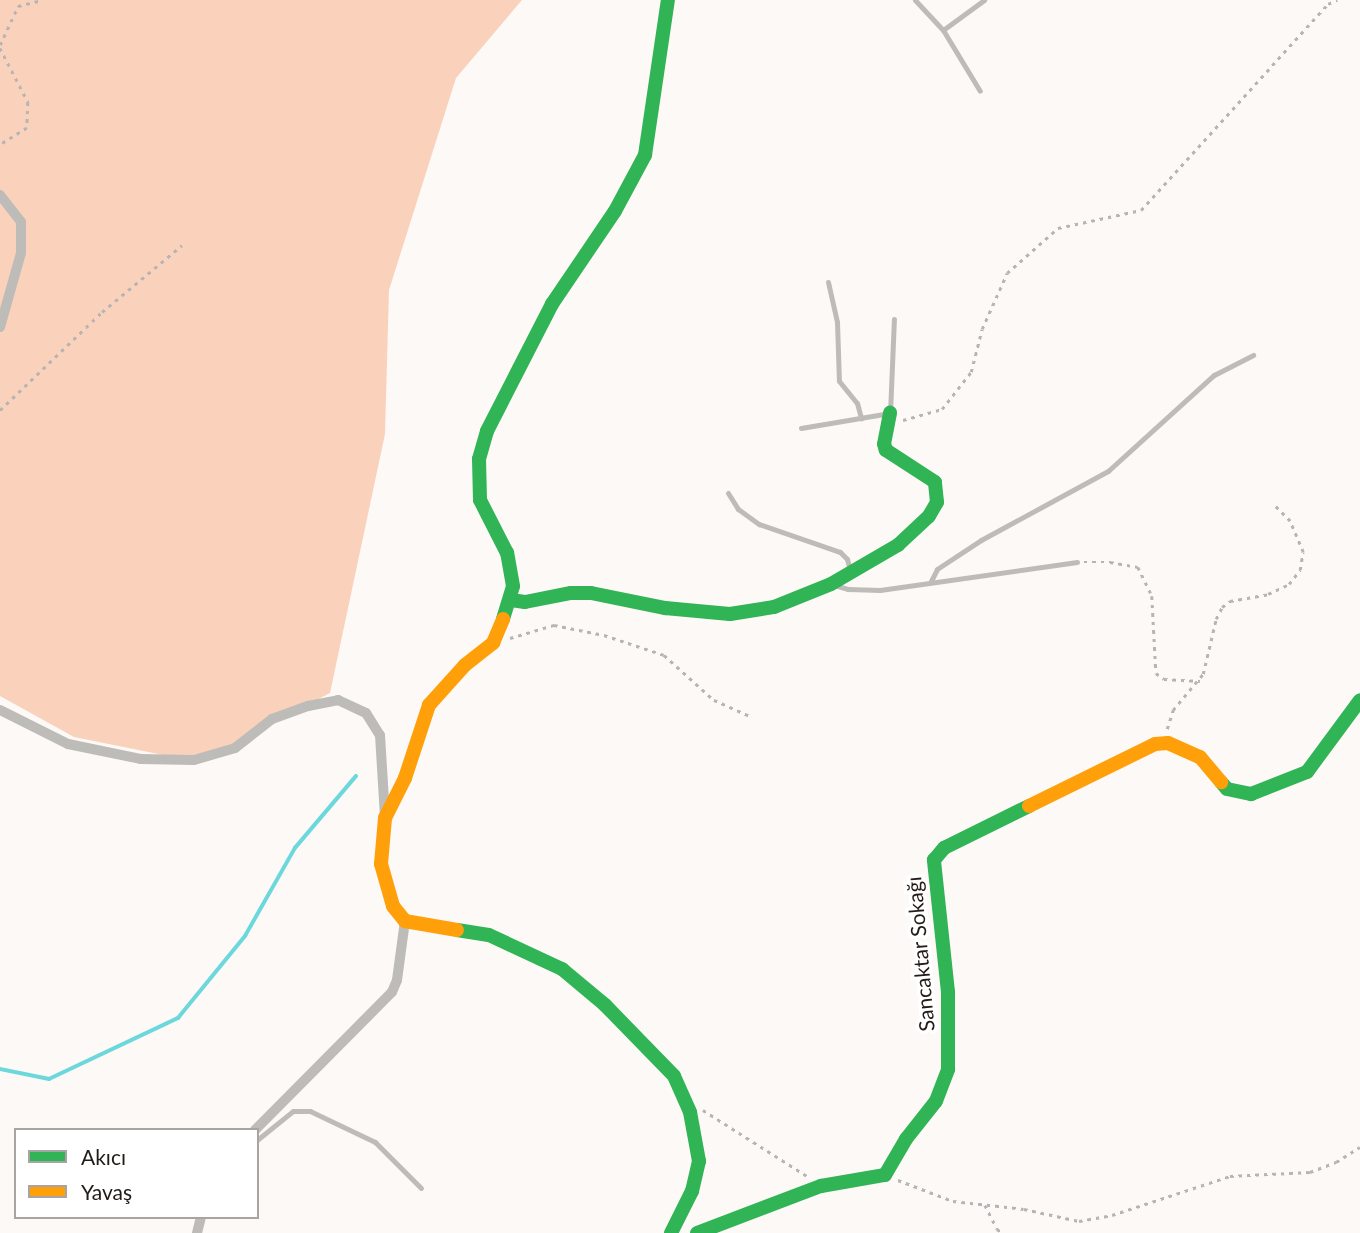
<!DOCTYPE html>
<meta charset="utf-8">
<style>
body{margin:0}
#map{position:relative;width:1360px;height:1233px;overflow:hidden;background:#fcf9f7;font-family:Lato,sans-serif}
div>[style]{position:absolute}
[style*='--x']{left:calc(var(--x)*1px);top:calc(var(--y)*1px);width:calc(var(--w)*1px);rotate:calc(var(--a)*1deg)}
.forest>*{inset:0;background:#fad2bc}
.stream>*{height:3.5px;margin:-1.75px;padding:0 1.75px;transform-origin:1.75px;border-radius:1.75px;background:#6cd8dc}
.path>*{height:2.5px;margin-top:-1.25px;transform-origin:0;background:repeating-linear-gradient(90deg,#b7b5b3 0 3.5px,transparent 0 8.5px)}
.lane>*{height:5px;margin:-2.5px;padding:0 2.5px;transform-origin:2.5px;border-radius:2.5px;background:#bebcb9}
.street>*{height:10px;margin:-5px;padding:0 5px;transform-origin:5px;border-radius:5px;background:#bebcb9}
.fast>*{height:14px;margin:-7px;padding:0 7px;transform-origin:7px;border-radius:7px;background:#30b455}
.slow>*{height:14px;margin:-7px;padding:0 7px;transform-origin:7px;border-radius:7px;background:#ff9f0a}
span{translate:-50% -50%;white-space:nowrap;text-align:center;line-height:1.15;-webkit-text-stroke:7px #fff;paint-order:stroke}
.street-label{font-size:21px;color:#221b17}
.legend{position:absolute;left:14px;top:1128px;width:245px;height:91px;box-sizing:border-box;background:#fff;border:2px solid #a7a4a2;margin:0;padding:9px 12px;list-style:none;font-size:21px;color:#221b17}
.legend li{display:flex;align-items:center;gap:14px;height:35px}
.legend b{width:35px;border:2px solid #a7a4a2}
</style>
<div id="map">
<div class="forest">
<div style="clip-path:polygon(0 0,522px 0,456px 78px,389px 290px,385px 434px,330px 693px,198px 762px,74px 737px,0 696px)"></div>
</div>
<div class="stream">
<div style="--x:0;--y:1069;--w:50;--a:11.5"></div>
<div style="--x:49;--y:1079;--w:143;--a:-25.3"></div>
<div style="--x:178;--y:1018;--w:106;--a:-50.7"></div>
<div style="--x:245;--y:936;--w:101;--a:-60.4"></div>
<div style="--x:295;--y:848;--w:94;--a:-49.7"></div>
</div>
<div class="path">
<div style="--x:0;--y:45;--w:43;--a:-65.2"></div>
<div style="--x:18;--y:6;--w:25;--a:-14"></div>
<div style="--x:0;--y:48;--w:61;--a:62.6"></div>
<div style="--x:28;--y:102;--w:26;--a:92"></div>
<div style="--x:27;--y:128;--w:32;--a:148"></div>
<div style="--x:0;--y:410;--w:141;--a:-43.9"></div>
<div style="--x:102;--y:312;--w:104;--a:-39.9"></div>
<div style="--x:903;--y:420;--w:41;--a:-15.8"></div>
<div style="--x:942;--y:409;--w:47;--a:-51.9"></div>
<div style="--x:971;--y:372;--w:44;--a:-75.7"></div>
<div style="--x:982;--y:329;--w:61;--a:-65.9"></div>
<div style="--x:1007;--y:273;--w:68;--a:-41.4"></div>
<div style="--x:1058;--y:228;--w:85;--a:-12.2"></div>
<div style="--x:1141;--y:210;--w:278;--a:-47.8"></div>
<div style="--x:1328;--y:4;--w:10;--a:-24"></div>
<div style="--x:1084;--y:562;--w:26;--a:0"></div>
<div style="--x:1110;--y:562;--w:28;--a:10"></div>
<div style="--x:1138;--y:567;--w:32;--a:64"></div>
<div style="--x:1152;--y:596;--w:77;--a:87"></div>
<div style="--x:1156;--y:673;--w:10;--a:37"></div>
<div style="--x:1164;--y:679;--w:36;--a:3"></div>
<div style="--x:510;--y:638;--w:46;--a:-16.5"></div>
<div style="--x:554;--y:625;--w:51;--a:11.3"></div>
<div style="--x:604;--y:635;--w:63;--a:18.4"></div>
<div style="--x:664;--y:655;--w:67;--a:42"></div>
<div style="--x:714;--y:700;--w:39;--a:24"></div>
<div style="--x:1167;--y:729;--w:20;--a:-72"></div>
<div style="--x:1173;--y:710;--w:47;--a:-50.2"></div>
<div style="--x:1203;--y:674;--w:57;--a:-76.7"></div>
<div style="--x:1216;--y:619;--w:13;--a:-63"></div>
<div style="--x:1222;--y:607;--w:10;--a:-37"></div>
<div style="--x:1230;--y:601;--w:39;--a:-10"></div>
<div style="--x:1268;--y:594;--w:23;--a:-25"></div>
<div style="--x:1289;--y:584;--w:18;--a:-52"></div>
<div style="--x:1300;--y:570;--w:18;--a:-81"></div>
<div style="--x:1303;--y:552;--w:34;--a:-113"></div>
<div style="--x:1290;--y:521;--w:23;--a:-135"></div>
<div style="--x:703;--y:1110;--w:127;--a:32.4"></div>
<div style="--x:898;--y:1180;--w:59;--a:20.9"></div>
<div style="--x:953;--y:1201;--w:71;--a:6.4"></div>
<div style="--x:1024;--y:1209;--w:56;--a:12.3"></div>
<div style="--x:1079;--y:1221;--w:34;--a:-10"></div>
<div style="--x:1112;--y:1215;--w:124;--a:-18.3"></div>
<div style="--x:1230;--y:1176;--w:80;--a:-2.9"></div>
<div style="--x:1310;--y:1172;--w:28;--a:-21"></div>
<div style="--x:1336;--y:1162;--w:28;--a:-32"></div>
<div style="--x:985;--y:1205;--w:27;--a:63"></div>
<div style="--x:997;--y:1229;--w:7;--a:34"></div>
</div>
<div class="lane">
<div style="--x:915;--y:0;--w:41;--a:47"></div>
<div style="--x:943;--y:30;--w:71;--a:58.8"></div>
<div style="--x:943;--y:30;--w:51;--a:-36.2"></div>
<div style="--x:828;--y:282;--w:41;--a:77.3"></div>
<div style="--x:837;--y:322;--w:59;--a:88.1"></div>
<div style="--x:839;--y:381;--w:28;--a:51"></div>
<div style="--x:857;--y:403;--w:16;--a:75"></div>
<div style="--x:801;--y:428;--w:90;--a:-9.6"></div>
<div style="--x:890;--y:413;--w:94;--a:-87.6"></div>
<div style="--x:728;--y:493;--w:19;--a:58"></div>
<div style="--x:738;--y:509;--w:26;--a:36"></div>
<div style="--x:759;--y:524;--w:86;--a:19.1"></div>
<div style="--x:840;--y:552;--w:10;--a:45"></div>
<div style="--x:847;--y:559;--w:11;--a:75"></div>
<div style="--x:931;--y:581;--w:13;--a:-63"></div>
<div style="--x:937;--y:569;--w:53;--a:-33.4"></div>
<div style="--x:981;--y:540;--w:145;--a:-28.5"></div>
<div style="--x:1108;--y:471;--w:143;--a:-42.2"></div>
<div style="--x:1214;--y:375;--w:44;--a:-27.1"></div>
<div style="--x:834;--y:585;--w:15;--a:16"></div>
<div style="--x:848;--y:589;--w:32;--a:2"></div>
<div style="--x:880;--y:590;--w:199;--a:-8.1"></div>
<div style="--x:257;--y:1140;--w:46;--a:-38.9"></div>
<div style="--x:293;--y:1111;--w:17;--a:0"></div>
<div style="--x:310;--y:1111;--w:72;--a:25.5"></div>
<div style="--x:375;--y:1142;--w:65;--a:45"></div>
</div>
<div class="street">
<div style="--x:0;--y:195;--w:34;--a:52"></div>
<div style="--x:21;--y:222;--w:31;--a:90"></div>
<div style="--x:21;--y:253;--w:77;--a:105.8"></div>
<div style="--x:0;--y:710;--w:76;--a:26.6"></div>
<div style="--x:68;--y:744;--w:75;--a:11.6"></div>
<div style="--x:141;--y:759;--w:53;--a:1.1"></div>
<div style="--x:194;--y:760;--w:43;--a:-16.3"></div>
<div style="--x:235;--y:748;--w:47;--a:-38.1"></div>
<div style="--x:272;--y:719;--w:38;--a:-20"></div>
<div style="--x:308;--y:706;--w:31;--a:-11"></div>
<div style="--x:338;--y:700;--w:31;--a:25"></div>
<div style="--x:366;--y:713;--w:26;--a:58"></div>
<div style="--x:380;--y:735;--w:81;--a:86.5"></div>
<div style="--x:255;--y:1130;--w:194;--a:-45.2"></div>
<div style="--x:392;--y:992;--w:13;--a:-67"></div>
<div style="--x:397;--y:980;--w:60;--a:-82.3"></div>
<div style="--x:197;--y:1233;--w:16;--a:-76"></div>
</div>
<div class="fast">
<div style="--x:511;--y:600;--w:14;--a:8"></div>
<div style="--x:525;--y:602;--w:47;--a:-11.1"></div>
<div style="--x:571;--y:593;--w:20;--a:0"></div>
<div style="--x:591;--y:593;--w:76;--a:11.5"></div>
<div style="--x:665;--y:608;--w:65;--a:5.3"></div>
<div style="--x:730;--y:614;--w:45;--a:-9"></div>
<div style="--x:774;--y:607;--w:61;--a:-22"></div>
<div style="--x:831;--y:584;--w:78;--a:-30.2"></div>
<div style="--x:898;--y:545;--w:42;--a:-43.1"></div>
<div style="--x:929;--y:516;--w:16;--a:-60"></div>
<div style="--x:937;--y:502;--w:20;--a:-96"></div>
<div style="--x:935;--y:482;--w:59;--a:-146.9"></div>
<div style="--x:886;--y:450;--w:6;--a:-108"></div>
<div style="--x:884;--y:444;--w:32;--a:-79"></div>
<div style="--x:503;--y:619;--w:34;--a:-73"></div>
<div style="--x:513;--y:586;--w:34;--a:-100"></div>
<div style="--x:507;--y:553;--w:59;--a:-117"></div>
<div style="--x:480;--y:500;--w:41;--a:-91.4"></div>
<div style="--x:479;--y:459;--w:29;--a:-74"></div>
<div style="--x:487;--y:431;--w:143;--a:-62.9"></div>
<div style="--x:552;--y:304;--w:112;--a:-55.9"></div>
<div style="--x:615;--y:211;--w:64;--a:-61.8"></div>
<div style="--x:645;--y:155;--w:157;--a:-81.6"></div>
<div style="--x:1221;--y:782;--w:9;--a:49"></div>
<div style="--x:1227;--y:789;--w:25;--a:12"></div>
<div style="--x:1251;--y:794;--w:60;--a:-21.4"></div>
<div style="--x:1307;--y:772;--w:89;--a:-53.6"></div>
<div style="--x:457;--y:930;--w:32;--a:9"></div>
<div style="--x:489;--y:935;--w:81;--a:25"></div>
<div style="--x:562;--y:969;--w:56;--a:39.9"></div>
<div style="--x:605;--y:1005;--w:99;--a:45.8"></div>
<div style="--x:674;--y:1076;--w:39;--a:66"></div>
<div style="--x:690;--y:1112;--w:50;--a:79.6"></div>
<div style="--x:699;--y:1161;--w:31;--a:103"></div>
<div style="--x:692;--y:1191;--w:47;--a:116.6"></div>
<div style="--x:697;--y:1233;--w:133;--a:-20.8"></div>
<div style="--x:821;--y:1186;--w:65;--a:-9.8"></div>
<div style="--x:885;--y:1175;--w:42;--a:-59.7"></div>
<div style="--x:906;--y:1139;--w:48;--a:-51.7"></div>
<div style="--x:936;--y:1101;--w:34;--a:-69"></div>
<div style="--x:948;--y:1069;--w:77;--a:-90"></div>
<div style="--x:948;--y:992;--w:133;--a:-96.1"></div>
<div style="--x:934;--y:860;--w:16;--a:-50"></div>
<div style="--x:944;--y:848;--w:95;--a:-26.3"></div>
</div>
<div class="slow">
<div style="--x:1029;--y:806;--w:140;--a:-26.2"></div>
<div style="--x:1155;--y:744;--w:13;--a:-4"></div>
<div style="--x:1168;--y:743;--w:35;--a:24"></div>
<div style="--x:1200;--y:757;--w:33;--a:50"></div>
<div style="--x:457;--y:930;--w:53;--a:-170.2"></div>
<div style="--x:405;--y:921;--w:19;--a:-129"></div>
<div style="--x:393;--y:906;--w:44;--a:-105.9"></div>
<div style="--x:381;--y:864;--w:46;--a:-85"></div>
<div style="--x:385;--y:818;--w:45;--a:-63.4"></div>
<div style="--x:405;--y:778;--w:77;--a:-71.8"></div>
<div style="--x:429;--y:705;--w:54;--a:-48"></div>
<div style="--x:465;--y:665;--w:36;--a:-38"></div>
<div style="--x:493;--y:643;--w:26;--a:-67"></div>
</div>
<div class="street-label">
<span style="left:920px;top:954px;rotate:-95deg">Sancaktar Sokağı</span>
</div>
<ul class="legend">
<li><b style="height:9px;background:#30b455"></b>Akıcı</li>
<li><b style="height:9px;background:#ff9f0a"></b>Yavaş</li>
</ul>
</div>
